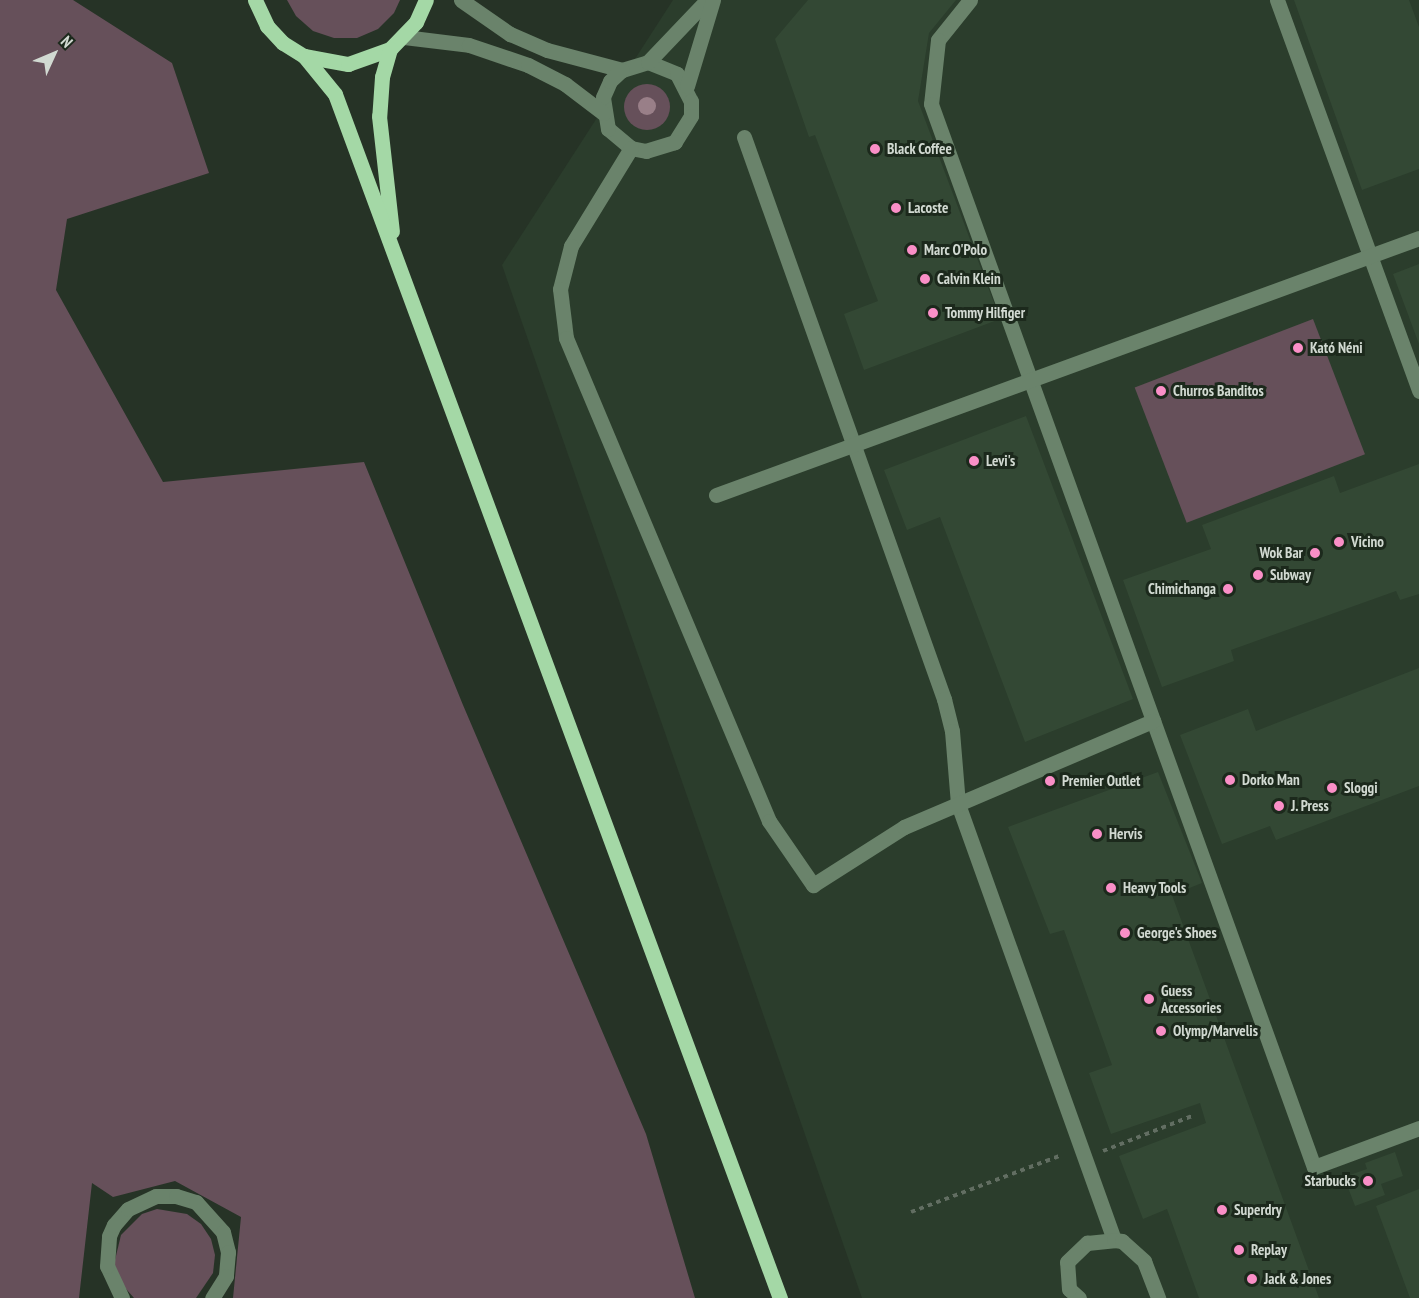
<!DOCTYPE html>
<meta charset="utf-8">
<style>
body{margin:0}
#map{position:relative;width:1419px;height:1298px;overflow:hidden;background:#263326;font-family:"PT Sans Narrow",sans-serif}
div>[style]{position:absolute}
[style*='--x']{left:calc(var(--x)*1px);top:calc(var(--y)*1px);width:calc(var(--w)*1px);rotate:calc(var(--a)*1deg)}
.built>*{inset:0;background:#2b3d2c}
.green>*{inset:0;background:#66505a;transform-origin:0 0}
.round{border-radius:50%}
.building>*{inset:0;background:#334834}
.path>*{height:4px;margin-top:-2px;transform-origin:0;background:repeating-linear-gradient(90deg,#626e62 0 4.5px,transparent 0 9px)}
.minor>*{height:15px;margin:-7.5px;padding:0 7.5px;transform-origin:7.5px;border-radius:7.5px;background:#6a836b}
.major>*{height:15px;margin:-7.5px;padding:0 7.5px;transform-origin:7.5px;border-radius:7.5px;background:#a4d8a6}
.trees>*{width:18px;height:18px;margin:-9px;border-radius:50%;background:#997f88}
.dots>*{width:16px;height:16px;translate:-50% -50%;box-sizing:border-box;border:3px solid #1c291c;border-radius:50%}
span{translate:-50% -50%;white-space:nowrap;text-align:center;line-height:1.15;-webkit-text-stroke:6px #1c291c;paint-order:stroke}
.poi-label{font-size:15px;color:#d1d9d1;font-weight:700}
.left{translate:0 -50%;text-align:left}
.right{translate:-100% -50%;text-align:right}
.north{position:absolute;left:24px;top:24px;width:60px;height:60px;-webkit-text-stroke:4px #1c291c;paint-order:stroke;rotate:46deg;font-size:16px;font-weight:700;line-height:24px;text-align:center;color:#d1d9d1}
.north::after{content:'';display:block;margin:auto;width:21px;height:27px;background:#d1d9d1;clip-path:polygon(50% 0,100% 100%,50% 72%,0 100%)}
</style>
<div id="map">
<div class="built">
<div style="clip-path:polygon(673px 0,1419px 0,1419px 1298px,862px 1298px,502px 265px)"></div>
</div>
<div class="green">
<div style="clip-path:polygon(0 0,73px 0,172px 63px,209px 173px,67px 219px,56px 290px,163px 482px,364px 462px,463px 705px,646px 1134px,695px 1298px,233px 1298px,241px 1217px,175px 1181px,113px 1197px,92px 1183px,79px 1298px,0 1298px)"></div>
<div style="clip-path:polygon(287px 0,400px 0,394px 13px,378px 29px,357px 38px,334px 38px,313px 31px,296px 16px)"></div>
<div class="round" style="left:624px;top:84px;width:46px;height:46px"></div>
<div style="left:1313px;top:319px;width:145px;height:191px;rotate:69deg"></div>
<div style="clip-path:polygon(157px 1209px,187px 1214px,201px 1224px,211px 1239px,215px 1255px,213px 1273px,196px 1298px,134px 1298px,119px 1281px,114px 1264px,121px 1235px,142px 1214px)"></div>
</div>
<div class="building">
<div style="clip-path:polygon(808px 0,956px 0,929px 33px,918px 101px,1000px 319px,864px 370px,844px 314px,878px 301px,815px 135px,809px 137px,775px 39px)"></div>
<div style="clip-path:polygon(1294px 0,1409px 0,1419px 27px,1419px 169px,1362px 190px)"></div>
<div style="clip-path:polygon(1419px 264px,1419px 344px,1393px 274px)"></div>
<div style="clip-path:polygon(1026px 416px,1133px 699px,1025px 742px,940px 517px,907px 530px,884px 470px)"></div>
<div style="clip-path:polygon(1419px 464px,1419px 594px,1400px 600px,1396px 591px,1231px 650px,1234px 661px,1162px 687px,1123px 580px,1211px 549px,1202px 525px,1334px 476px,1340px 493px)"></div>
<div style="clip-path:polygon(1419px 668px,1419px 786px,1276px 840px,1270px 826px,1222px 844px,1180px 735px,1248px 709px,1256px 731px)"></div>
<div style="clip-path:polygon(1158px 772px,1202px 883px,1172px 895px,1319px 1298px,1199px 1298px,1167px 1209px,1143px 1219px,1119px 1156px,1206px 1123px,1200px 1103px,1111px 1134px,1089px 1073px,1112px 1065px,1064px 930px,1050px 934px,1008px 827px)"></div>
<div style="clip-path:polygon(1395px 1152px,1403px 1176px,1381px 1184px,1385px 1195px,1355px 1206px,1344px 1177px,1367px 1169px,1365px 1163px)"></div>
<div style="clip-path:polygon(1419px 1189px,1419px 1298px,1410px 1298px,1376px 1206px)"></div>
</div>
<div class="path">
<div style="--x:1103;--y:1151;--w:96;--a:-21.5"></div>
<div style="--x:911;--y:1212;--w:161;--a:-20.7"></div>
</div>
<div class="minor">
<div style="--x:461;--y:0;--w:60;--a:34.8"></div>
<div style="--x:510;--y:34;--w:40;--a:23.4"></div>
<div style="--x:547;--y:50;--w:78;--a:14.9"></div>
<div style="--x:622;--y:70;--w:27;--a:-17"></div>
<div style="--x:648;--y:62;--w:31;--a:22"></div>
<div style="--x:677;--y:74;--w:30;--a:63"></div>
<div style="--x:691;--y:101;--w:15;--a:90"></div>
<div style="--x:691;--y:116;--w:31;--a:122"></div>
<div style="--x:675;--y:142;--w:30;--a:163"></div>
<div style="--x:646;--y:151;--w:15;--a:-169"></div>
<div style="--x:631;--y:148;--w:30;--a:-140"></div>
<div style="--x:608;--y:129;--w:32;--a:-99"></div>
<div style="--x:603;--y:97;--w:17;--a:-66"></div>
<div style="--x:610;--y:81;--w:16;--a:-43"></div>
<div style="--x:970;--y:0;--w:51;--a:128.7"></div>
<div style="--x:938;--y:40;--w:64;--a:96.2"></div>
<div style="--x:931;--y:104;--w:1130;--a:70.19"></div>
<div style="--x:1314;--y:1167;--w:112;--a:-20.4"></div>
<div style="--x:1277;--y:0;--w:416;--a:70"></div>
<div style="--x:404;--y:37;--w:65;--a:7"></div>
<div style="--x:469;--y:45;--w:62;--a:18.7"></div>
<div style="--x:528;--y:65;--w:42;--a:27.2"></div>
<div style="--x:565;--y:84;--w:48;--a:37.3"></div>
<div style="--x:648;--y:62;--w:86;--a:-46.4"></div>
<div style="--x:687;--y:86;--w:90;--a:-73.2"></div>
<div style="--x:744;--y:137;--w:597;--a:70.41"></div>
<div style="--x:944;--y:699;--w:33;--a:76"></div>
<div style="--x:952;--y:731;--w:73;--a:85.3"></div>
<div style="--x:958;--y:804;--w:463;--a:70.3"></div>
<div style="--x:631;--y:148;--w:115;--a:121.5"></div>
<div style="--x:571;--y:246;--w:44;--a:104.3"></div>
<div style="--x:560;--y:289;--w:49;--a:83"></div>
<div style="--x:566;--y:338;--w:524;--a:67.2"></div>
<div style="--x:769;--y:821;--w:78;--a:55.5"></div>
<div style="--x:813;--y:885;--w:108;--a:-32.5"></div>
<div style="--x:904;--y:827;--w:271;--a:-23.1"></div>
<div style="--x:716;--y:495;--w:749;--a:-20.08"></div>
<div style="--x:122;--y:1298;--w:35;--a:-115"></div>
<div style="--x:107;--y:1266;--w:30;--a:-86"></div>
<div style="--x:109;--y:1236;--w:12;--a:-66"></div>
<div style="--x:114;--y:1225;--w:21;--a:-49"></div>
<div style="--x:128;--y:1209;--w:31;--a:-25"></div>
<div style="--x:156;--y:1196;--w:20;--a:0"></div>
<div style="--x:176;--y:1196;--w:21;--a:17"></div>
<div style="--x:196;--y:1202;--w:40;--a:48"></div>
<div style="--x:223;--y:1232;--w:21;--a:76"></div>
<div style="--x:228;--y:1252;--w:24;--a:95"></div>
<div style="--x:226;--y:1276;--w:26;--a:122"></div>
<div style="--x:1079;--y:1298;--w:13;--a:-138"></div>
<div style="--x:1069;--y:1289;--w:27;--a:-94"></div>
<div style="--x:1067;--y:1262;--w:28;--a:-44"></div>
<div style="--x:1087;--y:1243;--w:27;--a:-6"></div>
<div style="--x:1114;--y:1240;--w:8;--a:7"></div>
<div style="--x:1122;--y:1241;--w:30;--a:42"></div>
<div style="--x:1144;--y:1261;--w:40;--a:69"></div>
</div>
<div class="major">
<div style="--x:255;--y:0;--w:29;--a:65"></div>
<div style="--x:267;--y:26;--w:23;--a:47"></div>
<div style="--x:283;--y:43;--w:25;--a:32"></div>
<div style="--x:304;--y:56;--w:45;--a:10.3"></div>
<div style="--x:348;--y:64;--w:45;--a:-19.7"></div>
<div style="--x:390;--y:49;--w:37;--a:-46"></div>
<div style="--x:416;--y:22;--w:24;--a:-66"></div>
<div style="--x:390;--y:49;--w:29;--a:106"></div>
<div style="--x:382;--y:77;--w:39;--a:94"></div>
<div style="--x:379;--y:116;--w:116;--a:83.6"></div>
<div style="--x:304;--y:56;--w:49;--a:50.8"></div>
<div style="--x:335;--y:94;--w:1284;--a:69.72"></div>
</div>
<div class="trees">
<div style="left:647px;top:106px"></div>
</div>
<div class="dots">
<div style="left:875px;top:149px;background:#fa8fc7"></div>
<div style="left:896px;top:208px;background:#fa8fc7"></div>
<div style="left:912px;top:250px;background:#fa8fc7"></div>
<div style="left:925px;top:279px;background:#fa8fc7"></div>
<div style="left:933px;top:313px;background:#fa8fc7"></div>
<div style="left:1298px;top:348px;background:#fa8fc7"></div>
<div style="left:1161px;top:391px;background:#fa8fc7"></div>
<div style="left:974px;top:461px;background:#fa8fc7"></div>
<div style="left:1339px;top:542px;background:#fa8fc7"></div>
<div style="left:1315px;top:553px;background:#fa8fc7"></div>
<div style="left:1258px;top:575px;background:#fa8fc7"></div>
<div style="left:1228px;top:589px;background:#fa8fc7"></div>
<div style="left:1230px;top:780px;background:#fa8fc7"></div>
<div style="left:1050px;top:781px;background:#fa8fc7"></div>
<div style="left:1332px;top:788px;background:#fa8fc7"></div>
<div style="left:1279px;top:806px;background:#fa8fc7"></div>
<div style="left:1097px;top:834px;background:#fa8fc7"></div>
<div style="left:1111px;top:888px;background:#fa8fc7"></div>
<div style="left:1125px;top:933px;background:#fa8fc7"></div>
<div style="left:1149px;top:999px;background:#fa8fc7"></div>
<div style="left:1161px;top:1031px;background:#fa8fc7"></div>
<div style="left:1368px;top:1181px;background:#fa8fc7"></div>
<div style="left:1222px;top:1210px;background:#fa8fc7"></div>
<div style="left:1239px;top:1250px;background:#fa8fc7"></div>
<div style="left:1252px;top:1279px;background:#fa8fc7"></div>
</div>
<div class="poi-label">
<span class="left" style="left:887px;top:149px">Black Coffee</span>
<span class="left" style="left:908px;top:208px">Lacoste</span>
<span class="left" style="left:924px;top:250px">Marc O'Polo</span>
<span class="left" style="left:937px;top:279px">Calvin Klein</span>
<span class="left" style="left:945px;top:313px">Tommy Hilfiger</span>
<span class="left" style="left:1310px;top:348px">Kató Néni</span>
<span class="left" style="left:1173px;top:391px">Churros Banditos</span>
<span class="left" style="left:986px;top:461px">Levi's</span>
<span class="left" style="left:1351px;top:542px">Vicino</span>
<span class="right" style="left:1303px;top:553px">Wok Bar</span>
<span class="left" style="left:1270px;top:575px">Subway</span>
<span class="right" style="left:1216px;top:589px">Chimichanga</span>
<span class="left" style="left:1242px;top:780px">Dorko Man</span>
<span class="left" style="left:1062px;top:781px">Premier Outlet</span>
<span class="left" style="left:1344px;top:788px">Sloggi</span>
<span class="left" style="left:1291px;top:806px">J. Press</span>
<span class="left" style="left:1109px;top:834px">Hervis</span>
<span class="left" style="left:1123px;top:888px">Heavy Tools</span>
<span class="left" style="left:1137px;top:933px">George's Shoes</span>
<span class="left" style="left:1161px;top:999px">Guess<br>Accessories</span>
<span class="left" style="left:1173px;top:1031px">Olymp/Marvelis</span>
<span class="right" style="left:1356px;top:1181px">Starbucks</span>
<span class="left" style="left:1234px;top:1210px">Superdry</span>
<span class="left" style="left:1251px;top:1250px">Replay</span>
<span class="left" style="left:1264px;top:1279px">Jack &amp; Jones</span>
</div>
<div class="north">N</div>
</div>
